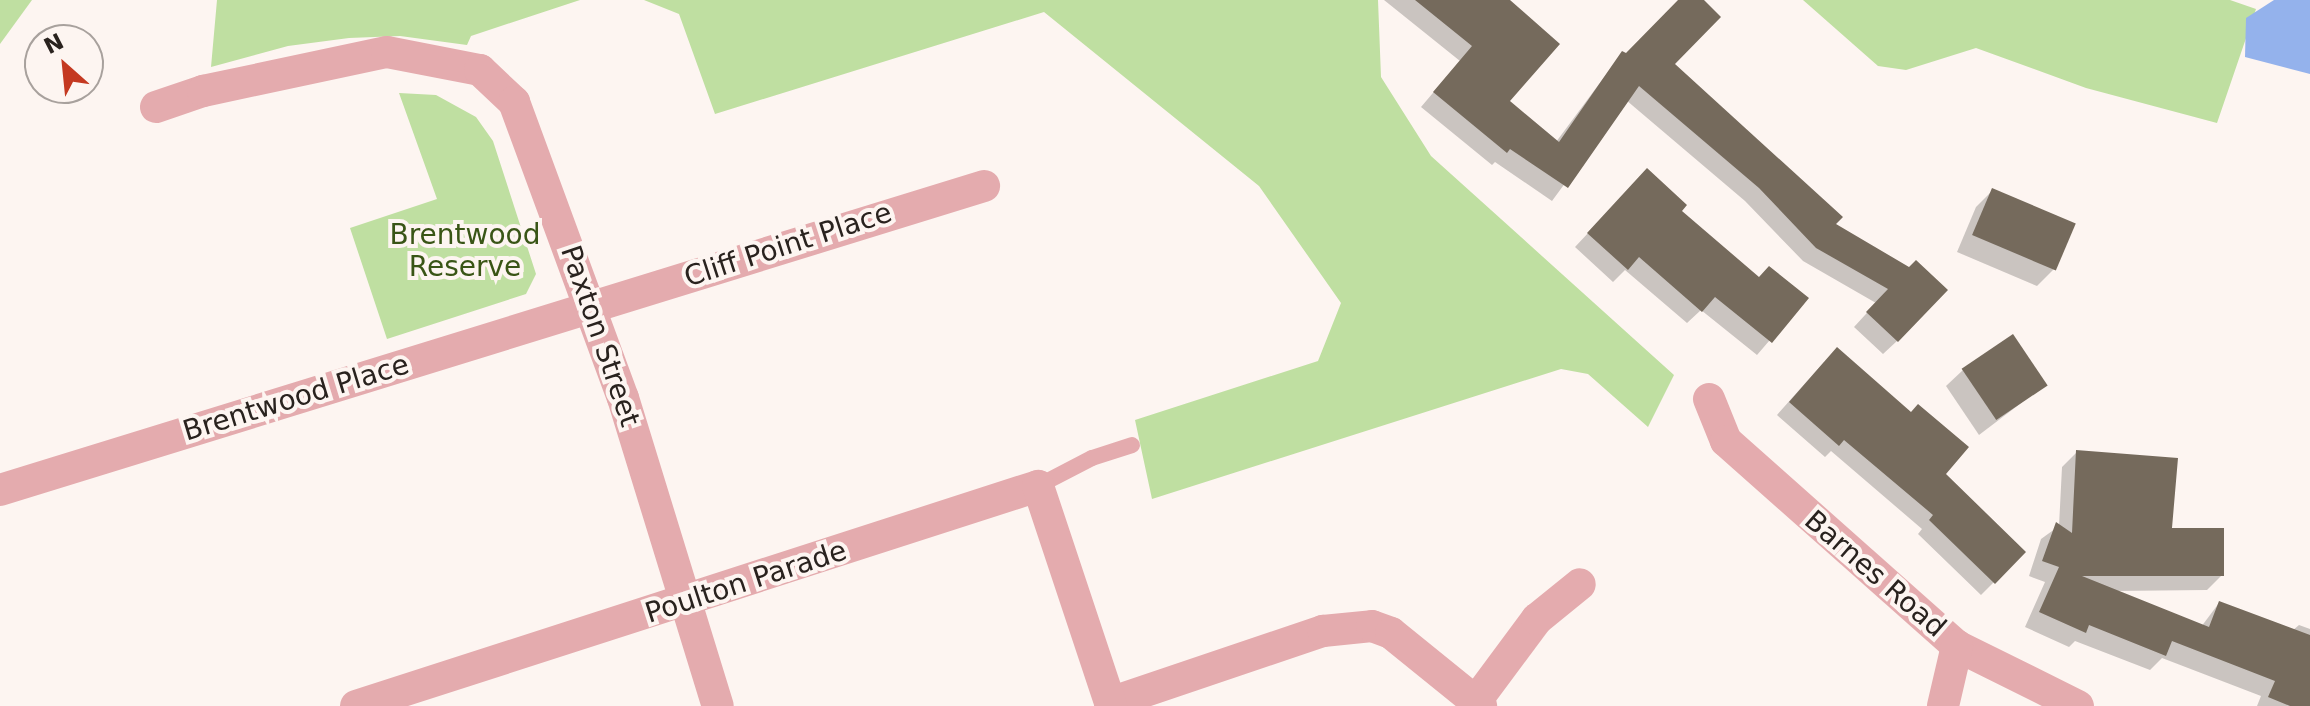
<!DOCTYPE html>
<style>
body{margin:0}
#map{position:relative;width:2310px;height:706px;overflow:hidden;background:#fdf5f1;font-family:"DejaVu Sans",sans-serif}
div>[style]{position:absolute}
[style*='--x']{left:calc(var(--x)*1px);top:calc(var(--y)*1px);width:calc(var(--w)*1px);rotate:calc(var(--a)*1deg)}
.green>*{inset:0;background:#bfdfa1}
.water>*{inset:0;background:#94b2ec}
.shadow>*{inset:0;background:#0003}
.building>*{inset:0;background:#756a5c;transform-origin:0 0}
.service>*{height:16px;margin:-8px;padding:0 8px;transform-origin:8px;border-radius:8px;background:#e4abae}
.minor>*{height:32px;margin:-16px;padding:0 16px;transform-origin:16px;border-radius:16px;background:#e4abae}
span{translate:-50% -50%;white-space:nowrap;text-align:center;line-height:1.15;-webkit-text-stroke:8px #fdf5f1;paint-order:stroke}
.park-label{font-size:28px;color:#395516}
.street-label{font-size:28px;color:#29221e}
.north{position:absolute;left:24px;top:24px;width:80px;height:80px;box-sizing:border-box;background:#fdf5f1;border:2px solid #a8a19d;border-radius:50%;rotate:333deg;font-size:22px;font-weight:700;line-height:32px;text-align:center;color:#29221e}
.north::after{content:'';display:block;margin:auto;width:28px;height:36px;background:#c43921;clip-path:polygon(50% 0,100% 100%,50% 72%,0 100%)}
</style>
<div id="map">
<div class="green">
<div style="clip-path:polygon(0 0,32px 0,0 44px)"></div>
<div style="clip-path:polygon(217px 0,580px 0,471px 36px,467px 45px,400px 36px,349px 38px,288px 46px,211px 67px)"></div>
<div style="clip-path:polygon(644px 0,1378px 0,1381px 77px,1431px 156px,1674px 375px,1648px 427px,1588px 374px,1561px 369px,1152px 499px,1135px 420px,1318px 361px,1341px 303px,1259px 186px,1044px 12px,715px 114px,679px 14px)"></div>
<div style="clip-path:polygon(1803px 0,2230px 0,2256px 9px,2217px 123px,2086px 88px,1976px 48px,1906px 70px,1878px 66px)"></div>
<div style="clip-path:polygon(399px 93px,436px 95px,476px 117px,493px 141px,536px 274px,526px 294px,387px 339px,350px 228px,437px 199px)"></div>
</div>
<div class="water">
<div style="clip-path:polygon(2274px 0,2310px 0,2310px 74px,2245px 57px,2246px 18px)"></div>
</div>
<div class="shadow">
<div style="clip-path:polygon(1384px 0,1508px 0,1508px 101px,1556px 142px,1622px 53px,1626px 55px,1680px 0,1701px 0,1672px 64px,1833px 225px,1910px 269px,1897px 341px,1883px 354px,1854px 327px,1876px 303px,1803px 261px,1745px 201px,1626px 100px,1552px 201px,1495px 162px,1492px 165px,1421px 107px,1460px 61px)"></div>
<div style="clip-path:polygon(1634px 184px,1680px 211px,1758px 279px,1806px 298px,1757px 355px,1701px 310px,1687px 323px,1625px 270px,1613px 282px,1575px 247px)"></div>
<div style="clip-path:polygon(1993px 190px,2054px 269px,2037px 286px,1957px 252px,1976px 207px)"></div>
<div style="clip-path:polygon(1824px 362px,2024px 552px,1981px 595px,1918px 534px,1922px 529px,1831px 451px,1825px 457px,1777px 415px)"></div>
<div style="clip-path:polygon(1963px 370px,2045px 385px,1979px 435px,1946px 386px)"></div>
<div style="clip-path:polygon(2077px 452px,2222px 575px,2207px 590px,2113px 591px,2201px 627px,2219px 603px,2292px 631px,2299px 625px,2310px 629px,2310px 706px,2257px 706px,2261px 696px,2162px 658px,2150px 670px,2075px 641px,2069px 647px,2025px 627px,2045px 582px,2029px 576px,2041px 539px,2059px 526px,2062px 467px)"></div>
</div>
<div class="building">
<div style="clip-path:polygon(1415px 0,1510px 0,1560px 44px,1510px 101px,1559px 142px,1622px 51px,1626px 53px,1678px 0,1704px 0,1721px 17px,1675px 64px,1843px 217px,1836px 224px,1909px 267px,1916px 260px,1948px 290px,1898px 342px,1866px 312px,1888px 289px,1816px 248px,1759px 188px,1639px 86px,1568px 188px,1510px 149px,1507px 153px,1433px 92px,1472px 46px)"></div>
<div style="clip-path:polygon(1647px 168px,1687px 205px,1682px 211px,1759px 277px,1769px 266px,1809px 298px,1772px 343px,1715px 297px,1702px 312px,1639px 257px,1628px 270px,1587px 233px)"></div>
<div style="left:1992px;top:188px;width:91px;height:51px;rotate:23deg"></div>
<div style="left:2013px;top:334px;width:62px;height:62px;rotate:56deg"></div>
<div style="clip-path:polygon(1837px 347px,1911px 412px,1918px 404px,1969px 447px,1946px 474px,2026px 552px,1995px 584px,1929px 520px,1933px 515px,1844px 440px,1839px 446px,1789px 402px)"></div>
<div style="clip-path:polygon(2076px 450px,2178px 458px,2172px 528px,2224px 528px,2224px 576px,2082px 576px,2209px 627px,2219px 601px,2310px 635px,2310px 706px,2290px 706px,2268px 697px,2275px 681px,2172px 641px,2166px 656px,2089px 625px,2086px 633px,2039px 612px,2059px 567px,2042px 561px,2056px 522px,2072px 533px)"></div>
</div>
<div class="service">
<div style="--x:1038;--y:486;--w:61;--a:-27.4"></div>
<div style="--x:1092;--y:458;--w:42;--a:-18"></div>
</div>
<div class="minor">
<div style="--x:156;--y:107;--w:50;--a:-18.8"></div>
<div style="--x:203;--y:91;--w:188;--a:-12"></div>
<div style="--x:387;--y:52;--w:95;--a:11"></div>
<div style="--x:480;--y:70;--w:47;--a:43.3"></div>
<div style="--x:514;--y:102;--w:315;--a:69.8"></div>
<div style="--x:623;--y:398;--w:322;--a:72.9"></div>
<div style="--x:1709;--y:399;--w:45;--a:68"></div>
<div style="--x:1726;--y:441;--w:309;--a:41.6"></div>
<div style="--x:1957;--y:646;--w:135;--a:26.4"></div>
<div style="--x:0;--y:490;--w:1030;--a:-17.17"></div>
<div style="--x:1476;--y:701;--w:102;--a:-53.4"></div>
<div style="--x:1537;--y:619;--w:55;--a:-39.1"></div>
<div style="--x:1110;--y:703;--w:225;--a:-18.7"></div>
<div style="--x:1323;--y:631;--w:49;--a:-5.8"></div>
<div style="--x:1372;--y:626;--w:20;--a:20"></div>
<div style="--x:1391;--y:633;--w:116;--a:39"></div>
<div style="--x:356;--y:706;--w:717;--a:-17.88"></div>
<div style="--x:1038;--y:486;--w:232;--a:71.6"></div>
<div style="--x:1943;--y:706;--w:62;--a:-76.9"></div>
</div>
<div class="park-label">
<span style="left:465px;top:251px">Brentwood<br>Reserve</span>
</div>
<div class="street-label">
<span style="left:788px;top:245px;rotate:-18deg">Cliff Point Place</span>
<span style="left:600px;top:336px;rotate:71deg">Paxton Street</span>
<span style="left:296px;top:398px;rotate:-17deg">Brentwood Place</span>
<span style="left:1875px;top:574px;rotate:41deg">Barnes Road</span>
<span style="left:746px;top:582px;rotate:-18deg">Poulton Parade</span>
</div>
<div class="north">N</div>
</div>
